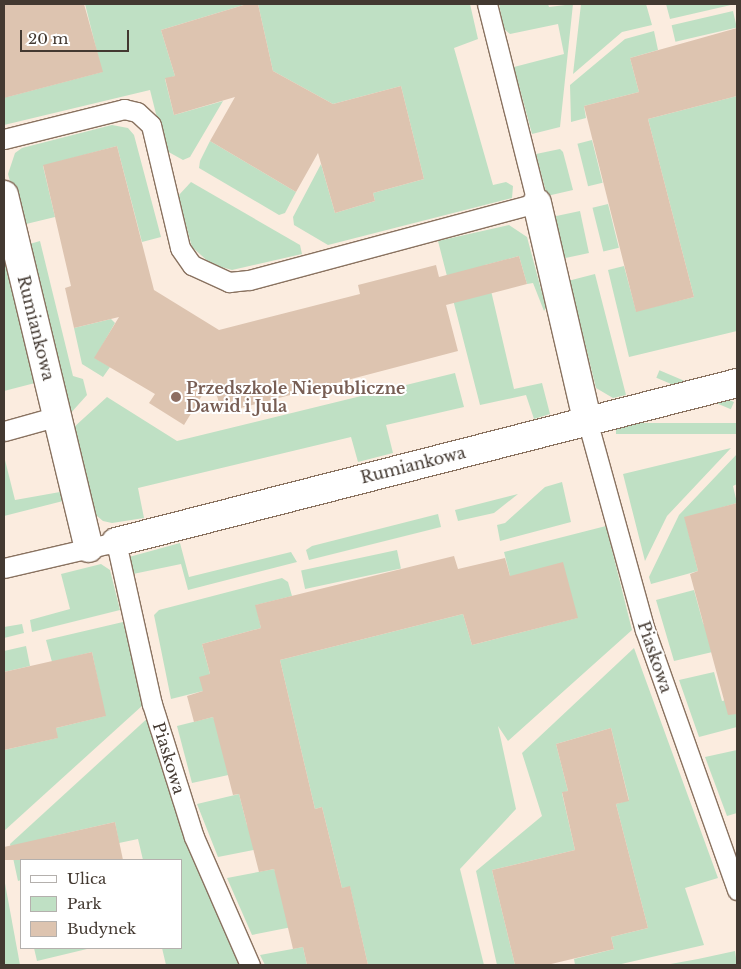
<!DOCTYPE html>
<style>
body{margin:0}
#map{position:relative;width:741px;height:969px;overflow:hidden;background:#fbecdf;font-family:"Libre Baskerville",serif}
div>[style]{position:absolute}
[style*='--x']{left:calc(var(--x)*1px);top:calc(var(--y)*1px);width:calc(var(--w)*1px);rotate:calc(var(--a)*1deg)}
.green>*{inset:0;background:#bfe0c4;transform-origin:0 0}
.building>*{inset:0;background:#ddc4b0}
.roads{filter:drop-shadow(1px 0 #897260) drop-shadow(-1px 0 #897260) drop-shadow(0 1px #897260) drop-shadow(0 -1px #897260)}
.lane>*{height:19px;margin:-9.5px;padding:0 9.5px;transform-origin:9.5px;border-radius:9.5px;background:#fff}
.street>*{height:28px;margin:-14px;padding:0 14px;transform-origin:14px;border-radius:14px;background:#fff}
.dots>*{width:14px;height:14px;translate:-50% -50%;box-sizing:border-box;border:2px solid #fff;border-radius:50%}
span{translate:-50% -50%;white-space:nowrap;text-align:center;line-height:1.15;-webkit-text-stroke:4px #fff;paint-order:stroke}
.street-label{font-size:16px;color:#433931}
.education-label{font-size:16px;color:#785e54;font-weight:700}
.left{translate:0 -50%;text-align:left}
.frame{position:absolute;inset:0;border:5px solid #433931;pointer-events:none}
.legend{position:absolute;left:20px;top:859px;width:162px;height:90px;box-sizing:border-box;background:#fff;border:1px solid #b4b0ad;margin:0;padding:6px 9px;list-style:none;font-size:15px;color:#433931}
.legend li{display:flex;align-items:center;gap:10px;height:25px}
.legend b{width:25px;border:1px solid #b4b0ad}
.scale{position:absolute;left:20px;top:30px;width:109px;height:22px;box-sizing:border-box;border:2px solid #433931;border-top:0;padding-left:6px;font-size:15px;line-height:18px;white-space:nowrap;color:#433931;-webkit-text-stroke:4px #fff;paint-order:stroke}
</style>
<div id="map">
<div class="green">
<div style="clip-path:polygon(85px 4px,247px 4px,161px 30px,175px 76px,165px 79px,174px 115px,223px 101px,190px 157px,183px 160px,165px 150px,150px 90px,4px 125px,4px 85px,7px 97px,102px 72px)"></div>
<div style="clip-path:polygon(258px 4px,470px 4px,478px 39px,454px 48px,493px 185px,506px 182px,513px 186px,512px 198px,328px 245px,294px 225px,293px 217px,321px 164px,335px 213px,375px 201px,373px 193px,424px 179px,401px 86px,333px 104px,273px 71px)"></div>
<div style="clip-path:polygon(499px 4px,548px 4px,549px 7px,573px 4px,560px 127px,532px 134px,514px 67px,564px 54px,558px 24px,510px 34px,504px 29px)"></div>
<div style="clip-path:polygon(581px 4px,646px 4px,652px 25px,622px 32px,573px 74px)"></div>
<div style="clip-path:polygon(666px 4px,731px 4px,731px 5px,670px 19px)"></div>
<div style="left:733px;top:11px;width:17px;height:63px;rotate:77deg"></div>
<div style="clip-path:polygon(654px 31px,658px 50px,630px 58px,639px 92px,584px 106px,586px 118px,571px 122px,570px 85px,625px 39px)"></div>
<div style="clip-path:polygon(737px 96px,737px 331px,629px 357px,608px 270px,624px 266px,636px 311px,694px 297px,648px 119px)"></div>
<div style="clip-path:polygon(112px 125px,128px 128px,134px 135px,161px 237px,142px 242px,117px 146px,43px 166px,55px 217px,22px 225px,8px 174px,15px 153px,22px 148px)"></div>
<div style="left:592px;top:140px;width:44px;height:15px;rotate:76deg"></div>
<div style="clip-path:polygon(210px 141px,296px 192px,285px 213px,279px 215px,199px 168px,200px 161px)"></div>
<div style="clip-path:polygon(560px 149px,563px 152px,573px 190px,547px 196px,536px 154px)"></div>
<div style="clip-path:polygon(191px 182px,300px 245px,302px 254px,232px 270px,211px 264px,192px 247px,178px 196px)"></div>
<div style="left:608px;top:204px;width:45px;height:16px;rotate:76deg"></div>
<div style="left:580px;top:211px;width:43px;height:29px;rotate:78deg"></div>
<div style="clip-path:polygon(509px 225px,527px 237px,546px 308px,544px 311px,533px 283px,527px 284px,519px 256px,485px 265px,514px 389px,542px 383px,550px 414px,534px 419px,526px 395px,480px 405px,438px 241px)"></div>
<div style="clip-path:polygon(40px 241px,73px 376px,83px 379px,87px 395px,69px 415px,26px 245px)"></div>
<div style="clip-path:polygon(4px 249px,35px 383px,4px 391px)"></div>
<div style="clip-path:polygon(595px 274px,626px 395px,613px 398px,596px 388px,576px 307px,565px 302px,560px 283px)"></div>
<div style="clip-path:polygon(111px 319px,115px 323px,95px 358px,110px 367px,103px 377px,82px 364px,74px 328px)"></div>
<div style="clip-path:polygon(455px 373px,464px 407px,386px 425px,393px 453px,358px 462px,351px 437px,138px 488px,144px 518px,112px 523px,103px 521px,91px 511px,73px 428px,107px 397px,177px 441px)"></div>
<div style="left:734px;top:402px;width:8px;height:81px;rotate:113deg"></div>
<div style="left:737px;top:423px;width:11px;height:121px;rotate:90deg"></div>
<div style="clip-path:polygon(731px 448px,667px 516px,645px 561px,623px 474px)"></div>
<div style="clip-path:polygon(737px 454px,737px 484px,733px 486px,737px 503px,685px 518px,698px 571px,651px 584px,649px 577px,679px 515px)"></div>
<div style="clip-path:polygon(4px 456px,15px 500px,60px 492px,67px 500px,4px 516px)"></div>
<div style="clip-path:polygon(562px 482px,571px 522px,500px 541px,497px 525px,505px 523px,545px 487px)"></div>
<div style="clip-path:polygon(518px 494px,494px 513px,458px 521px,455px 510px)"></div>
<div style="clip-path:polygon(438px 514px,441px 527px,309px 560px,306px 550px,312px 546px)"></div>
<div style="clip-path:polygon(606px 526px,632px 630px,508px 741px,498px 726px,516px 809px,460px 869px,484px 965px,368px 965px,350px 887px,342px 888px,322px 807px,315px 809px,280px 660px,463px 614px,472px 645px,577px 618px,510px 576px,504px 552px)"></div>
<div style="clip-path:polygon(180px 543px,189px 577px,291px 552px,297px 562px,188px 590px,181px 564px,133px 574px,129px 557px)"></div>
<div style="left:397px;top:550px;width:19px;height:98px;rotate:78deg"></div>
<div style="clip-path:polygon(101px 564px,110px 570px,120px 610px,32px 632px,30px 620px,70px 609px,61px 574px)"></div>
<div style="clip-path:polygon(282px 578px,288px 582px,292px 596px,256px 605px,261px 628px,202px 644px,210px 674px,203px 691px,171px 699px,154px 615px,159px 610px)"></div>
<div style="clip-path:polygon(694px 590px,703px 623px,721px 650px,674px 661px,656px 600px)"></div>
<div style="clip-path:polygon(123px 622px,143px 705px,4px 831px,4px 750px,57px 738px,56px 728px,105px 716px,92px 652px,52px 662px,46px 640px)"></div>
<div style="clip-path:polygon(22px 624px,24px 633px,4px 638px,4px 627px)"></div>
<div style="clip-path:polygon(26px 646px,30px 666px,4px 672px,4px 651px)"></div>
<div style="clip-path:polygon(634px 648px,718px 878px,685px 888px,704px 945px,617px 965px,575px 965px,574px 959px,614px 949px,611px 937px,648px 928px,616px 804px,629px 800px,611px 728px,556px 744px,568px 791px,562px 793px,575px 850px,492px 870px,515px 965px,497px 965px,476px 871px,542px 816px,522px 753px)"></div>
<div style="clip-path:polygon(714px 672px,722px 701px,736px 698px,737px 727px,699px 737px,679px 680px)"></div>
<div style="clip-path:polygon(150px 716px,187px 842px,239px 965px,166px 965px,162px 948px,181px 948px,181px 860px,143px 860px,138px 839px,119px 843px,115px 822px,49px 837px,55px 860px,21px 860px,21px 880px,18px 881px,10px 844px)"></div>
<div style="clip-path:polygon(213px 717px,242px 772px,192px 783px,177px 726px)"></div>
<div style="clip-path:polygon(737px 750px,737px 813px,727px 816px,705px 757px)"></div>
<div style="clip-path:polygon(239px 794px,247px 825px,268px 847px,218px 857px,197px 804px)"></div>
<div style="clip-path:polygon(274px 869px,297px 926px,252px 935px,227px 878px)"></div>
<div style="clip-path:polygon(4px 878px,20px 965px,4px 965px)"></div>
<div style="clip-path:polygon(303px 947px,307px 965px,265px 965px,260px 955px)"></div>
<div style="clip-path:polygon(34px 948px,87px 948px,87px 949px,37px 961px)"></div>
<div style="clip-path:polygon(735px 951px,737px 965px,665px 965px,698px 959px)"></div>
</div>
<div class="building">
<div style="clip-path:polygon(4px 4px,84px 4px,103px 72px,4px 98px)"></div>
<div style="clip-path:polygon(247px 4px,258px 4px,273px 71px,333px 104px,401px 86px,424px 179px,373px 193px,375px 201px,335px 213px,318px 153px,296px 192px,210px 141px,235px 97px,174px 115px,165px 78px,175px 76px,161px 30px)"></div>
<div style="clip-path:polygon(737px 28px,737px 96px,648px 119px,694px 297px,636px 312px,584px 106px,639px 92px,630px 58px)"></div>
<div style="clip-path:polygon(117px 146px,154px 290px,219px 330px,360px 294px,358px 285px,436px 265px,439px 277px,519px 256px,527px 284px,446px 305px,458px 351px,222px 413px,212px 379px,184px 425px,149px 403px,155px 394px,94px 358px,119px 317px,74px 328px,65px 288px,71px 286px,43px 165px)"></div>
<div style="clip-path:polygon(737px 503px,737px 714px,728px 715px,690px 574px,698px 571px,684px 517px)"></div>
<div style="clip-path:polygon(454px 556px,458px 569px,505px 558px,510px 576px,563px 562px,578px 618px,472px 645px,463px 614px,280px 660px,315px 809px,322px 807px,342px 888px,350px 886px,368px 965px,307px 965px,303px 947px,293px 949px,274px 869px,259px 872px,239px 794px,233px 795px,213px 717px,194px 722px,187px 696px,203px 691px,199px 677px,210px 674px,202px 644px,261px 628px,255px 605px)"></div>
<div style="clip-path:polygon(92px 652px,106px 716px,56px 728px,58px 738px,4px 750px,4px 672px)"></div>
<div style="clip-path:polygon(611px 728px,629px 801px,616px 804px,648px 928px,611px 937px,614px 949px,547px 965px,515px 965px,492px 870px,575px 850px,562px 792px,568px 791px,556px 744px)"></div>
<div style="clip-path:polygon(115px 822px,123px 860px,4px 860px,4px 847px)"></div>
</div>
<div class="roads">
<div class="lane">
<div style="--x:4;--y:139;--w:124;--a:-14"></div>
<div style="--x:124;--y:109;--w:13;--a:13"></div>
<div style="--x:137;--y:112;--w:19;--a:43"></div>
<div style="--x:151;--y:125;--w:126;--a:76.7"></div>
<div style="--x:180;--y:248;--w:21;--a:55"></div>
<div style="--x:192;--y:265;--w:41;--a:24.7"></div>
<div style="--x:229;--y:282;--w:20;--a:-6"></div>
<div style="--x:249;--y:280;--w:298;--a:-15"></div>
<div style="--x:537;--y:203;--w:205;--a:-104.1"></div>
<div style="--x:587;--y:420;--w:218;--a:74.6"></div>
<div style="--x:645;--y:630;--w:276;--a:70.5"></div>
<div style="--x:4;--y:431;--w:56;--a:-15.5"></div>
<div style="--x:4;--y:568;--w:115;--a:-13.1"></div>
<div style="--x:116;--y:542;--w:166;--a:77.5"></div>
<div style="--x:152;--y:704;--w:139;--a:72.5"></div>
<div style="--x:194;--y:837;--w:140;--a:66.4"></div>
</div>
<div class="street">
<div style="--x:4;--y:195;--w:363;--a:76.5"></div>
<div style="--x:537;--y:203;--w:223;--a:77"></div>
<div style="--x:116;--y:542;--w:641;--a:-14.36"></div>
</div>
</div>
<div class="dots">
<div style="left:176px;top:397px;background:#8d6e63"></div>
</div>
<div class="street-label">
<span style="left:36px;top:328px;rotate:76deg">Rumiankowa</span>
<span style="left:413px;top:465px;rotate:-14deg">Rumiankowa</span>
<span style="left:655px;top:657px;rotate:71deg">Piaskowa</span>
<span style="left:169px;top:758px;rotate:73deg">Piaskowa</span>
</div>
<div class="education-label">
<span class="left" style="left:186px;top:397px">Przedszkole Niepubliczne<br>Dawid i Jula</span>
</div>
<div class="frame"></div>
<ul class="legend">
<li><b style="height:6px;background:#fff"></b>Ulica</li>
<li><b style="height:14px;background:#bfe0c4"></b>Park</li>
<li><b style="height:14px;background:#ddc4b0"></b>Budynek</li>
</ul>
<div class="scale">20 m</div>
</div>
